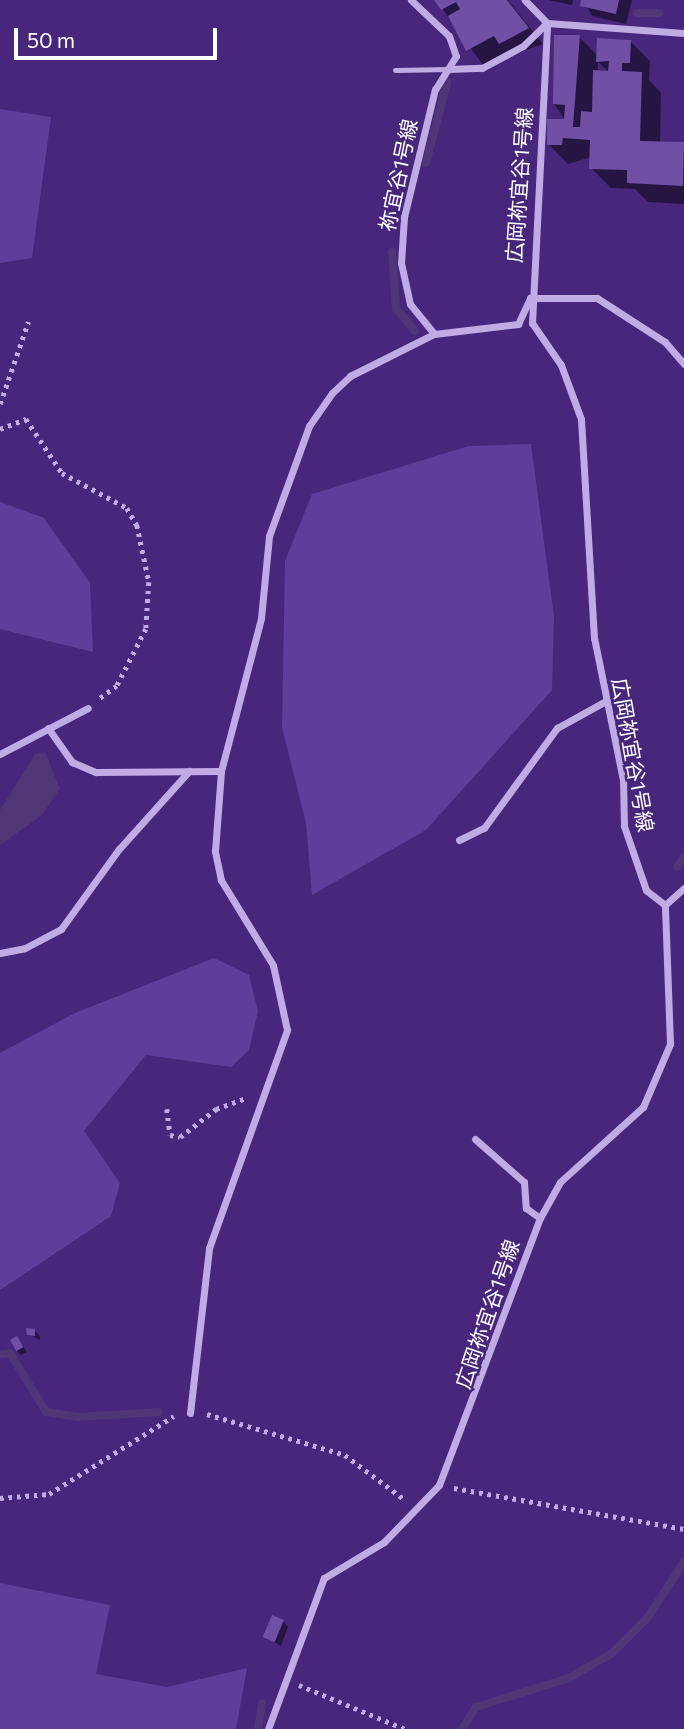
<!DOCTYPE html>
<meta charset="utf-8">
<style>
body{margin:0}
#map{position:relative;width:684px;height:1729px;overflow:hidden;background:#48267c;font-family:Commissioner,"Noto Sans JP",sans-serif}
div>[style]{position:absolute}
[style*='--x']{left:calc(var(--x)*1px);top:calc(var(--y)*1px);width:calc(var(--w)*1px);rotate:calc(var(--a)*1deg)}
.green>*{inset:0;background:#613d9b}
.water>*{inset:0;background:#503677}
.shadow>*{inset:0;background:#0007}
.stream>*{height:8px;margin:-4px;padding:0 4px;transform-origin:4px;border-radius:4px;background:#503677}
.building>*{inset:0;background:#704fa5;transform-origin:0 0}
.path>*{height:4.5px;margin-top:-2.25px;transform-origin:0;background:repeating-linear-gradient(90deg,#c1abe4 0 3.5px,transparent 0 8.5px)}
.lane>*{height:5px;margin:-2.5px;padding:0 2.5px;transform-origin:2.5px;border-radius:2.5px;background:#c1abe4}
.street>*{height:7px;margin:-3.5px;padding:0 3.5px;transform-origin:3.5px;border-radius:3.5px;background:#c1abe4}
span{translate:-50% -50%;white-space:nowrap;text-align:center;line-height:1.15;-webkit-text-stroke:5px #48267c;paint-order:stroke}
.street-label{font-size:21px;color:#fff}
.scale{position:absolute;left:14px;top:28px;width:203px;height:32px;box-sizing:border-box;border:4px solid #fff;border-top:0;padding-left:9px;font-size:21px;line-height:24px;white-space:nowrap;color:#fff;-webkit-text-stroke:5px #48267c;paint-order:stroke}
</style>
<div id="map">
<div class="green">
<div style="clip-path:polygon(0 109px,51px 117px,32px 258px,0 263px)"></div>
<div style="clip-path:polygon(531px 444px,554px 617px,552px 690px,426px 830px,312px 895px,306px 823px,282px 727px,285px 561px,312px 494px,469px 446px)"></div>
<div style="clip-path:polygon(0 502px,44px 518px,90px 583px,93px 652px,0 629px)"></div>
<div style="clip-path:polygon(214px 958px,249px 975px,258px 1011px,249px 1050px,231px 1067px,146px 1055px,84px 1131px,120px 1183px,111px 1216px,0 1290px,0 1053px,75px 1013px)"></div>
<div style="clip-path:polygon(0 1583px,110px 1605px,96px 1674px,167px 1687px,247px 1668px,236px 1729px,0 1729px)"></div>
</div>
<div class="water">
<div style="clip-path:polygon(45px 752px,60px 789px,41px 816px,0 845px,0 810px,35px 754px)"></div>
</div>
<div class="shadow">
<div style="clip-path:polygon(436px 0,508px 0,543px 44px,483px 65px)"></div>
<div style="clip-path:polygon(548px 0,573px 0,572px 5px)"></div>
<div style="clip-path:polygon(583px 0,632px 0,626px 24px,592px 16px)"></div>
<div style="clip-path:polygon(evenodd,579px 37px,598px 56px,630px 41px,650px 61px,649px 80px,661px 93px,660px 143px,684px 144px,684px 204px,648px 202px,635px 189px,611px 188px,591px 168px,591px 157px,568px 164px,548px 144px,566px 121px,554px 104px,579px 37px,598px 62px,610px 73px,598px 72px,598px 62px)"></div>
<div style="clip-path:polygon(35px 1331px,40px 1336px,40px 1340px,28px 1334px)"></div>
<div style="clip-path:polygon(17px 1338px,27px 1352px,21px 1355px,16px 1350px)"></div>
<div style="clip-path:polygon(283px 1621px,288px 1627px,281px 1646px,266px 1637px)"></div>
</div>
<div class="stream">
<div style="--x:637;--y:13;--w:22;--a:0"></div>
<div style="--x:426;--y:163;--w:83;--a:-75.3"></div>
<div style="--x:392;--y:252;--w:57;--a:86"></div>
<div style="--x:396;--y:309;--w:29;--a:49"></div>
<div style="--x:677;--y:867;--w:12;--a:-55"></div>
<div style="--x:0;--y:1354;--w:10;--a:-6"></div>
<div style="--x:10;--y:1353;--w:69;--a:58.6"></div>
<div style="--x:46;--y:1412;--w:32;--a:9"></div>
<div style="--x:78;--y:1417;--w:81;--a:-3.5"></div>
<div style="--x:258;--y:1729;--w:26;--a:-81"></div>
<div style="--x:462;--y:1729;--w:26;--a:-58"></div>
<div style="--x:476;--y:1707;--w:97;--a:-17.3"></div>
<div style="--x:569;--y:1678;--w:48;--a:-29.7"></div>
<div style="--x:611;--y:1654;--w:52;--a:-45"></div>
<div style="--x:648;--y:1617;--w:66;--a:-56.8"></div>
</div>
<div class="building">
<div style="clip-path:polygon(434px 0,507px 0,529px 28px,499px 44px,494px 36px,466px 51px,448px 16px,460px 9px,456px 2px,441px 10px)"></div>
<div style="clip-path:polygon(581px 0,619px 0,616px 14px,580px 6px)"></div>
<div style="clip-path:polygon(554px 35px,580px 35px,573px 127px,580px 127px,581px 111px,592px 112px,593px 70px,608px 71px,609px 61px,596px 62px,597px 38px,631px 40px,630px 63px,622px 63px,622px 71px,642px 72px,640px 141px,684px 142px,683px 186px,627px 183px,627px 170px,589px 169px,590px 140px,563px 138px,562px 145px,547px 145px,547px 119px,564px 119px,565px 105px,553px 104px)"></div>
<div style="clip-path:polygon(26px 1328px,35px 1329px,35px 1336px,27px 1335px)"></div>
<div style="left:17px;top:1336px;width:13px;height:8px;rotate:61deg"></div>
<div style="left:272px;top:1615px;width:13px;height:24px;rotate:23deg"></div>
</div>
<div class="path">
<div style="--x:0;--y:404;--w:87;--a:-71.1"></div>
<div style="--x:0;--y:429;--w:28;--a:-21"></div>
<div style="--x:26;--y:419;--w:65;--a:56.3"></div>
<div style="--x:62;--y:473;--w:74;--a:28.3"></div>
<div style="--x:127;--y:508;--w:20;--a:60"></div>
<div style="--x:137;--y:525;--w:58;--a:78.1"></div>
<div style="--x:149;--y:582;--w:47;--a:93.7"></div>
<div style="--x:146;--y:629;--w:64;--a:117"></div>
<div style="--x:117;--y:686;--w:22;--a:144"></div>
<div style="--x:167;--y:1109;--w:26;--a:83"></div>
<div style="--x:170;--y:1135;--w:10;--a:11"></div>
<div style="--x:180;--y:1137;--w:46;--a:-37.9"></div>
<div style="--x:216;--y:1109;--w:33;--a:-20"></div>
<div style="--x:207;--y:1414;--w:144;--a:16.5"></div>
<div style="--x:345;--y:1455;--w:74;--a:36.7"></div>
<div style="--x:454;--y:1488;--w:234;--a:10.1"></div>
<div style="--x:0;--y:1498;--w:49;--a:-4.7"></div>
<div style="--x:49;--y:1494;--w:147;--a:-32"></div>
<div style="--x:299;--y:1685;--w:115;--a:22.5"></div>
</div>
<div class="lane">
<div style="--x:395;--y:70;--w:54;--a:-1.1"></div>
</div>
<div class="street">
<div style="--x:411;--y:0;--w:52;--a:43.5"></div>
<div style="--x:449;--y:36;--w:21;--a:71"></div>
<div style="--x:456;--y:56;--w:39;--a:122"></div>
<div style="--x:435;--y:89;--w:132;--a:103.6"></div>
<div style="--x:404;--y:217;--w:46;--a:93.7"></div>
<div style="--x:401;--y:263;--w:42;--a:77.6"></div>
<div style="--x:410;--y:304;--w:38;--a:51"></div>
<div style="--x:434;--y:334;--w:85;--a:-6.8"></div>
<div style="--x:518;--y:324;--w:29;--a:-65"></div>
<div style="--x:530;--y:298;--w:67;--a:0"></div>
<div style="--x:597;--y:298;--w:81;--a:32.9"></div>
<div style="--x:665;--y:342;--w:29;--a:49"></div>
<div style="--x:449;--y:69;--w:33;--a:-2"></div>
<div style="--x:482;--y:68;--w:47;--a:-28.2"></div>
<div style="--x:523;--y:46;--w:33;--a:-44"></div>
<div style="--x:547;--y:23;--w:137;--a:4.2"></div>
<div style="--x:48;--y:728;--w:42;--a:54.8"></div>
<div style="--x:72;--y:762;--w:26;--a:23"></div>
<div style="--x:96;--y:772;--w:125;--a:-0.5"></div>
<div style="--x:0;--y:754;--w:99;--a:-27.6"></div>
<div style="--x:459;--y:840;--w:28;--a:-26"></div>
<div style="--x:484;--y:828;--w:124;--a:-53.9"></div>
<div style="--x:557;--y:728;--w:56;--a:-28.9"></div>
<div style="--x:665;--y:905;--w:25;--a:-42"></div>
<div style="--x:0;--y:953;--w:25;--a:-11"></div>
<div style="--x:25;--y:948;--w:41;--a:-27.8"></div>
<div style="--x:61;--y:929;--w:99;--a:-54.1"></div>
<div style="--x:119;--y:849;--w:105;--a:-48.1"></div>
<div style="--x:475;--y:1139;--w:65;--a:41.3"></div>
<div style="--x:524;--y:1182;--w:26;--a:86"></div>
<div style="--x:526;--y:1208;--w:17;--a:36"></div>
<div style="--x:190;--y:1413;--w:166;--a:-83.4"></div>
<div style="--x:209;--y:1248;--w:232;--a:-70.3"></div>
<div style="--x:287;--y:1030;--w:66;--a:-102.2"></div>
<div style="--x:273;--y:965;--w:100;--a:-121.5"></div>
<div style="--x:221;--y:880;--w:30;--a:-102"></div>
<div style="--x:215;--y:851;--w:80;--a:-85.7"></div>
<div style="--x:221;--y:771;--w:158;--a:-75.3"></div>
<div style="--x:261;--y:618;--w:82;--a:-84.4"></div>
<div style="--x:269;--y:536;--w:117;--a:-70"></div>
<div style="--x:309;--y:426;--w:40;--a:-55.1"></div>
<div style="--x:332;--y:393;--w:25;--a:-43"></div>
<div style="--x:350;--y:376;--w:94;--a:-26.6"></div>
<div style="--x:268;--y:1729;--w:161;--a:-69.7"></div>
<div style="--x:324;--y:1578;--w:70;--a:-31"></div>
<div style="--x:384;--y:1542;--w:79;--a:-46"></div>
<div style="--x:439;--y:1485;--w:285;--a:-69.3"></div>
<div style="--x:540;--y:1218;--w:41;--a:-60.9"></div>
<div style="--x:560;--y:1182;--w:112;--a:-42.1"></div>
<div style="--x:643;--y:1107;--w:69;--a:-66.8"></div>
<div style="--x:670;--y:1044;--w:139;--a:-92.1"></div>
<div style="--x:665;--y:905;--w:24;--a:-142"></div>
<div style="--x:646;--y:890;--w:68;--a:-109"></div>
<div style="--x:624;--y:826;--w:46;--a:-91.2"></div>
<div style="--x:623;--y:780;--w:145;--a:-101.5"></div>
<div style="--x:594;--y:638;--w:219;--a:-93.4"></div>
<div style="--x:581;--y:419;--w:58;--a:-110.3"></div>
<div style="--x:561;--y:365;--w:51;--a:-124.6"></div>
<div style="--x:532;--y:323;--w:300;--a:-87.1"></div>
<div style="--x:547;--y:23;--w:32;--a:-134"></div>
</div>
<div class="street-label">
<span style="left:398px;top:175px;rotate:-78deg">祢宜谷1号線</span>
<span style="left:519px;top:185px;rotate:-86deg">広岡祢宜谷1号線</span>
<span style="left:633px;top:755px;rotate:80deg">広岡祢宜谷1号線</span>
<span style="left:487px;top:1314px;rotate:-71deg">広岡祢宜谷1号線</span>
</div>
<div class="scale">50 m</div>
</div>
